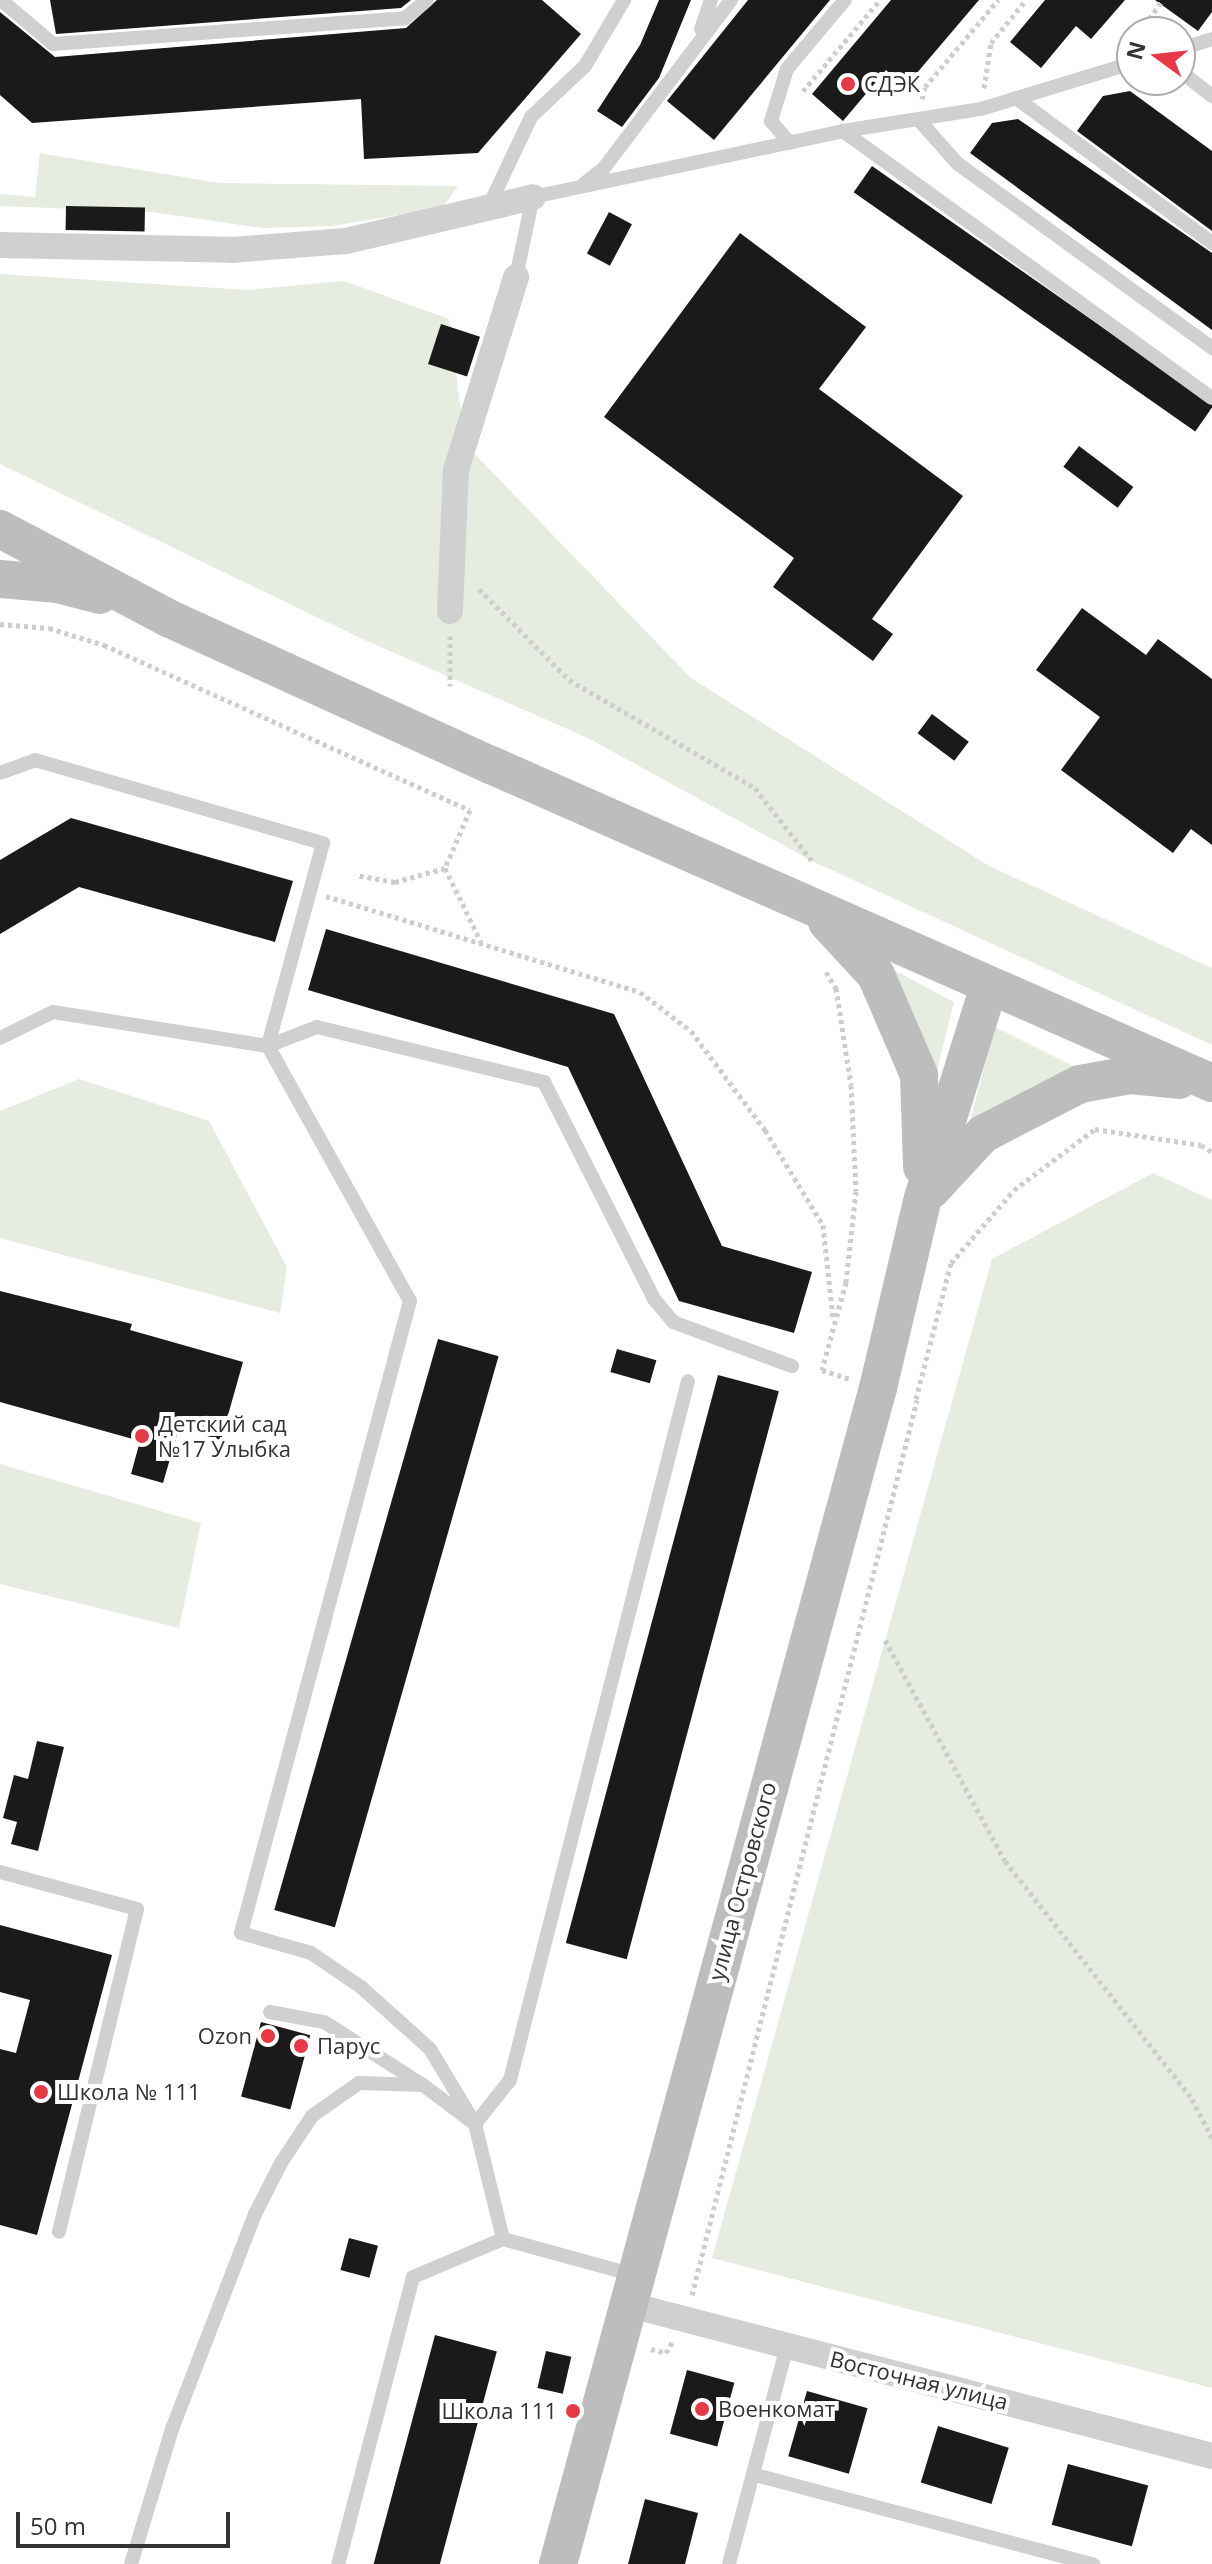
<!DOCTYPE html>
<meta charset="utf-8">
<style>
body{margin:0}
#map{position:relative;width:1212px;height:2564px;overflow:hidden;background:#fff;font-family:"Open Sans",sans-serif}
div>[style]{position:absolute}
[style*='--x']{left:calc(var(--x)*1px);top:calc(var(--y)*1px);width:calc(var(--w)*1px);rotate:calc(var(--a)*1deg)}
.green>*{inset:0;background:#e6ecdf}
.building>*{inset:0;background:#1a1a1a;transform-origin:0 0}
.path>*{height:5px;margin-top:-2.5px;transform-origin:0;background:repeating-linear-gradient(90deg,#cdcdcd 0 4px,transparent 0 8px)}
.lane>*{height:14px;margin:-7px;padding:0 7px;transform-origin:7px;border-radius:7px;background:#d0d0d0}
.street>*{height:26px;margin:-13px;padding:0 13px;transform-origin:13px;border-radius:13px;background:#d0d0d0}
.secondary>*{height:38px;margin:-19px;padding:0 19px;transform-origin:19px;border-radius:19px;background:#bdbdbd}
.dots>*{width:22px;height:22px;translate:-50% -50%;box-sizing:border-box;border:4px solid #fff;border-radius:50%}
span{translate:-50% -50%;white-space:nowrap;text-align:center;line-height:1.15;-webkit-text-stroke:8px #fff;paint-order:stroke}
.poi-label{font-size:22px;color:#333}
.left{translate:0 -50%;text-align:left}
.right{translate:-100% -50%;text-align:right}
.street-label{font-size:22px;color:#333}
.north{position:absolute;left:1116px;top:16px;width:80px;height:80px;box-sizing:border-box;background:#fff;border:2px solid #adadad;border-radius:50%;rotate:285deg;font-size:22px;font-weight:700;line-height:32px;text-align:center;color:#333}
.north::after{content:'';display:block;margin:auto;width:28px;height:36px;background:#e63946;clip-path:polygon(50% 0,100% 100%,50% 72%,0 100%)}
.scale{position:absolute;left:16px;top:2512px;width:214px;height:36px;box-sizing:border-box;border:4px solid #333;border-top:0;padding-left:10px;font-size:24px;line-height:28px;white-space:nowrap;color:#333;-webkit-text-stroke:6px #fff;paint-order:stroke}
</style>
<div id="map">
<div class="green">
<div style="clip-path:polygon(40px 153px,220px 183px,458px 186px,442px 208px,332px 226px,262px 228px,152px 212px,0 206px,0 194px,35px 197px)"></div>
<div style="clip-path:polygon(0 274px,247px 290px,344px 281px,449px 319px,465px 444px,691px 678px,989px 866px,1212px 968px,1212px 1045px,812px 861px,588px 738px,358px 637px,0 464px)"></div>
<div style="clip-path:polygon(888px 967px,954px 1002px,933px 1087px)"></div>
<div style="clip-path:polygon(995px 1027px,1077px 1068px,969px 1125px)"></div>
<div style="clip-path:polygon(79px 1079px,209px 1121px,287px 1267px,280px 1313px,0 1238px,0 1111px)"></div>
<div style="clip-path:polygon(1153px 1173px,1212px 1200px,1212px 2388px,712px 2258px,992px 1259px)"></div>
<div style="clip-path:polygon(0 1464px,201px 1523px,179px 1628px,0 1584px)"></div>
</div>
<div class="building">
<div style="clip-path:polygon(50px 0,411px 0,401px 8px,56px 34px)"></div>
<div style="clip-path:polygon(437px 0,542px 0,581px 34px,478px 153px,364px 159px,361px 99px,32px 123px,0 95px,0 12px,55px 57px,406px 28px)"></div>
<div style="clip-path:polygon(659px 0,691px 0,659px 78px,622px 127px,597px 111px,640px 45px)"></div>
<div style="clip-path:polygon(748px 0,830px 0,714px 140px,667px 101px)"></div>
<div style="clip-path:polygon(891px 0,979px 0,905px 87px,886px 70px,843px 121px,812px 94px)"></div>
<div style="clip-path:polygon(1045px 0,1125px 0,1091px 39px,1076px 26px,1041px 68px,1010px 42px)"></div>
<div style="clip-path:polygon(1155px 0,1212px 0,1212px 12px,1198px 31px)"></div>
<div style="clip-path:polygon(1130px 91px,1212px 151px,1212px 231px,1077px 131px,1103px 96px)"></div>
<div style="clip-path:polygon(1018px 119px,1212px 253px,1212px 330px,970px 153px,992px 123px)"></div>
<div style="left:872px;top:166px;width:417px;height:32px;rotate:35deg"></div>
<div style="left:66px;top:206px;width:79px;height:24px;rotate:1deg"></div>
<div style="left:609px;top:212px;width:26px;height:47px;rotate:28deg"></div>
<div style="clip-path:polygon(740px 233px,866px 327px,819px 389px,963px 496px,872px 619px,893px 634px,873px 661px,773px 587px,794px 558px,604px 417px)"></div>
<div style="left:441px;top:324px;width:41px;height:42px;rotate:18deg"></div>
<div style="left:1079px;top:446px;width:68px;height:26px;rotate:37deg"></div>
<div style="clip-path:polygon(1082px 608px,1146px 655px,1158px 639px,1212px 679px,1212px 845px,1191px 829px,1173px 853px,1061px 770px,1100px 717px,1036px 670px)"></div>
<div style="left:932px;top:714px;width:46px;height:24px;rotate:37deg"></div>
<div style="clip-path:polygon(71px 818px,293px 881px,275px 942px,79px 887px,0 934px,0 860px)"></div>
<div style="clip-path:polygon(326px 929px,614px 1014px,722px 1246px,812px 1272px,794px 1333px,679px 1301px,568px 1067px,308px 990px)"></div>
<div style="clip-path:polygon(0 1291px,132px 1324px,130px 1330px,243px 1362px,221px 1440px,179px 1428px,163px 1483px,131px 1474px,140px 1441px,0 1402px)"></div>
<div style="left:438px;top:1339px;width:63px;height:594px;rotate:16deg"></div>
<div style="left:617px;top:1349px;width:41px;height:24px;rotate:16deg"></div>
<div style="left:718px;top:1375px;width:63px;height:588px;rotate:15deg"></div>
<div style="clip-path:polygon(37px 1741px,64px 1747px,38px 1851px,11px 1844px,17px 1822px,3px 1818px,14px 1775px,28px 1779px)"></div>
<div style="clip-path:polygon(0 1925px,112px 1955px,37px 2235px,0 2225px,0 2049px,16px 2053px,30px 2000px,0 1992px)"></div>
<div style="left:261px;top:2022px;width:51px;height:77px;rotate:15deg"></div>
<div style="left:349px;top:2238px;width:30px;height:33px;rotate:15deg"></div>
<div style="left:435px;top:2335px;width:64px;height:238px;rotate:15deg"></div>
<div style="left:546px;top:2351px;width:26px;height:38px;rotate:13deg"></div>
<div style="left:687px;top:2370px;width:49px;height:66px;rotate:15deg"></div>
<div style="left:807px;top:2391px;width:63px;height:68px;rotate:16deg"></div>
<div style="left:938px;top:2426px;width:74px;height:59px;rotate:17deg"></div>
<div style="left:1068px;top:2464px;width:83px;height:63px;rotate:15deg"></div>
<div style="clip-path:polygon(645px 2499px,698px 2513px,685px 2564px,628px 2564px)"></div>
</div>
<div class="path">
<div style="--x:1140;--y:32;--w:39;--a:-55"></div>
<div style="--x:984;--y:88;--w:46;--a:-81.2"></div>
<div style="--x:991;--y:43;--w:55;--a:-50.9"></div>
<div style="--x:803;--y:91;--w:119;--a:-49.8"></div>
<div style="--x:922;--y:99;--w:12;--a:-76"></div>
<div style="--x:925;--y:87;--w:114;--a:-50"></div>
<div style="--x:479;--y:589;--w:128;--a:45.3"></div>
<div style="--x:569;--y:680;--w:215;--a:30.1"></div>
<div style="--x:755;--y:788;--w:93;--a:52"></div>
<div style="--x:0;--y:624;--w:49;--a:4.7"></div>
<div style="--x:49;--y:628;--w:58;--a:17.2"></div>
<div style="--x:104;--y:645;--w:401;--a:24.3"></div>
<div style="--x:470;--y:810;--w:63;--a:113.3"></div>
<div style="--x:445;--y:868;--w:52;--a:164.4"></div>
<div style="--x:395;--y:882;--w:40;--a:-170"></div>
<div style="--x:450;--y:636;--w:50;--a:90"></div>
<div style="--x:445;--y:868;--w:82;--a:64.1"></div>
<div style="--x:326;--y:896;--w:328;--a:17"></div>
<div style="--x:640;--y:992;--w:64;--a:37.4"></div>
<div style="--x:691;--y:1031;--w:124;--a:53.2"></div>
<div style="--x:765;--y:1130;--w:111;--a:58.6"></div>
<div style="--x:823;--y:1225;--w:95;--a:83.9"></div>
<div style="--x:826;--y:972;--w:19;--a:58"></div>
<div style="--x:836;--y:988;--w:98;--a:81.2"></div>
<div style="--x:851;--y:1085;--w:106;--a:87.3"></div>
<div style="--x:856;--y:1191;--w:92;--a:96.3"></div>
<div style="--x:846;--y:1282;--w:91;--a:105.3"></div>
<div style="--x:822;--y:1370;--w:28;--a:18"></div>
<div style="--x:916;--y:1399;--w:140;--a:-75.6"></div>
<div style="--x:951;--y:1263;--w:96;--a:-49.2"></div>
<div style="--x:1014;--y:1190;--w:101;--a:-37"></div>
<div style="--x:1095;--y:1129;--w:107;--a:8.6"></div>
<div style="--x:1201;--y:1145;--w:13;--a:32"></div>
<div style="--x:885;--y:1640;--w:251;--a:61.5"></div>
<div style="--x:1005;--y:1861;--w:303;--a:51.8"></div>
<div style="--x:1192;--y:2099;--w:44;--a:62.9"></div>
<div style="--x:692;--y:2295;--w:923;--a:-75.89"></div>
<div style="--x:651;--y:2349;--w:16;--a:15"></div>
<div style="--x:666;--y:2353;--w:14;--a:-60"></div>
</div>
<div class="lane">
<div style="--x:1;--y:0;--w:68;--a:40.2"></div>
<div style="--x:53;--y:44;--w:353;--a:-4.2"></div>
<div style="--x:405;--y:18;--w:28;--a:-39"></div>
<div style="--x:701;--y:29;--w:31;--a:-71"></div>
<div style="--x:1180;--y:49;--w:34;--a:-17"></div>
<div style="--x:1180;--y:71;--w:41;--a:38"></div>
<div style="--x:1016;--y:98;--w:244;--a:36.5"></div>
<div style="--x:918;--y:119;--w:60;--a:48.4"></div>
<div style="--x:958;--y:164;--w:314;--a:35.9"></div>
<div style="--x:843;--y:131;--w:455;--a:35.9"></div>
<div style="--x:790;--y:143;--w:29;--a:-131"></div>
<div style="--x:771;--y:121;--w:54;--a:-72.9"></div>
<div style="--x:787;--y:69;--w:90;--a:-50"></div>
<div style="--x:585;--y:183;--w:24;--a:-38"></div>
<div style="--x:604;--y:168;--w:211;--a:-52.9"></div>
<div style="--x:488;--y:208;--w:101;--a:-64.7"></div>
<div style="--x:531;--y:117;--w:74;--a:-43.4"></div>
<div style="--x:585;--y:66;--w:77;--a:-59.4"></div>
<div style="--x:516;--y:277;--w:82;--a:-78"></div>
<div style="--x:533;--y:197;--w:317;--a:-12"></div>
<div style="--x:843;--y:131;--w:140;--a:-9.1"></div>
<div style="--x:981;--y:109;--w:158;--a:-16.9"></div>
<div style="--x:0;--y:773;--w:37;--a:-20"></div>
<div style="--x:35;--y:760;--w:300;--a:16.1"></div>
<div style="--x:323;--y:843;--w:210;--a:105.2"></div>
<div style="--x:0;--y:1038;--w:59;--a:-26.1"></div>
<div style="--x:53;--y:1012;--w:218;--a:9"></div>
<div style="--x:268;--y:1046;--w:292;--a:60.9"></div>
<div style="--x:410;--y:1301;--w:654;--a:104.97"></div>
<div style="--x:241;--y:1933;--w:73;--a:15.9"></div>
<div style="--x:311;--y:1953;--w:60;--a:34.2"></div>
<div style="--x:361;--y:1987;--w:93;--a:41.9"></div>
<div style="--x:430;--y:2049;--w:87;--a:59"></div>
<div style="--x:475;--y:2124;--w:56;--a:-51.5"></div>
<div style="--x:510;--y:2080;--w:721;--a:-75.71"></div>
<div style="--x:268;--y:1046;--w:53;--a:-21.2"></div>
<div style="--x:317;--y:1027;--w:234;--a:13.6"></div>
<div style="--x:544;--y:1082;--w:243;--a:63.1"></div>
<div style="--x:654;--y:1299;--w:30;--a:50"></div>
<div style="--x:673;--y:1322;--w:127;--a:20.3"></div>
<div style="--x:0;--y:1872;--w:142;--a:15.1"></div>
<div style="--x:137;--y:1909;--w:332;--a:103.6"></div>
<div style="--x:270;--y:2012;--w:55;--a:10.5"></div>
<div style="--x:324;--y:2022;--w:117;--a:32.5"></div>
<div style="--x:503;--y:2239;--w:136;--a:15.4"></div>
<div style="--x:755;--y:2475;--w:350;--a:14.8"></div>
<div style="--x:131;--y:2564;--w:141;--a:-73.1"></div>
<div style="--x:172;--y:2429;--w:230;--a:-68.9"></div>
<div style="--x:255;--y:2214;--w:57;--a:-63"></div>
<div style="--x:281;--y:2163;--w:56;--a:-56.6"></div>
<div style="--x:312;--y:2116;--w:57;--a:-35.1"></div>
<div style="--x:359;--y:2083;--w:64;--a:1.8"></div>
<div style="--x:423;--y:2085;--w:65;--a:36.9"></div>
<div style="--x:475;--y:2124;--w:118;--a:76.3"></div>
<div style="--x:503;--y:2239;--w:98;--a:157.1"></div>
<div style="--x:413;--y:2277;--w:297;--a:104.6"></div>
<div style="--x:729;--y:2564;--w:226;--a:-75.1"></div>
</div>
<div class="street">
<div style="--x:0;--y:245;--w:231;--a:1.2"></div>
<div style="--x:231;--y:250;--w:115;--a:-4.5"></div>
<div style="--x:346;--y:241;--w:192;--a:-13.2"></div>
<div style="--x:450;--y:611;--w:141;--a:-87.6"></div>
<div style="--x:456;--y:470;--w:202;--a:-72.7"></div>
<div style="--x:626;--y:2304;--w:605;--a:14.54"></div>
</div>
<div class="secondary">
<div style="--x:0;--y:529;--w:190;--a:27.9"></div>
<div style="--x:168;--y:618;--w:355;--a:24.5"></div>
<div style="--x:491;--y:765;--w:788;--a:23.8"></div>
<div style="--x:0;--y:579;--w:58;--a:4.9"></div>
<div style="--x:58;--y:584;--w:43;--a:14.7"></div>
<div style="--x:827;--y:922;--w:72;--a:47.2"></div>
<div style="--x:876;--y:975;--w:109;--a:66.7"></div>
<div style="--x:919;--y:1075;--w:92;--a:88.1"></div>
<div style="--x:931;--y:1190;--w:76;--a:-47.1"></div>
<div style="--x:983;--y:1134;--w:109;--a:-27.3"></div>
<div style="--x:1080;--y:1084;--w:51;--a:-10.2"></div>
<div style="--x:1130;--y:1075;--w:49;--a:5.8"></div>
<div style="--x:558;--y:2564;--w:1219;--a:-74.78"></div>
<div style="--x:878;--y:1388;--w:195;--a:-76.7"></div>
<div style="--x:923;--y:1198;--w:222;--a:-72.7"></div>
</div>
<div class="dots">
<div style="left:848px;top:84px;background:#e63946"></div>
<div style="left:142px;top:1436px;background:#e63946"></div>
<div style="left:268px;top:2036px;background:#e63946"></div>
<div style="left:301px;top:2046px;background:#e63946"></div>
<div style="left:41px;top:2092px;background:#e63946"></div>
<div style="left:702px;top:2409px;background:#e63946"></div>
<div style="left:573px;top:2411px;background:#e63946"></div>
</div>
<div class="poi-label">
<span class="left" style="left:864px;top:84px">СДЭК</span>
<span class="left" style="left:158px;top:1436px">Детский сад<br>№17 Улыбка</span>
<span class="right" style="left:252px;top:2036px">Ozon</span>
<span class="left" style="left:317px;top:2046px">Парус</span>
<span class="left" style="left:57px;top:2092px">Школа № 111</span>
<span class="left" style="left:718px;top:2409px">Военкомат</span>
<span class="right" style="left:557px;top:2411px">Школа 111</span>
</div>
<div class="street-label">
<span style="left:742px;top:1881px;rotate:-75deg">улица Островского</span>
<span style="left:919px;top:2380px;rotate:14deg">Восточная улица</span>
</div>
<div class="north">N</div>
<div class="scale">50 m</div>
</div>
